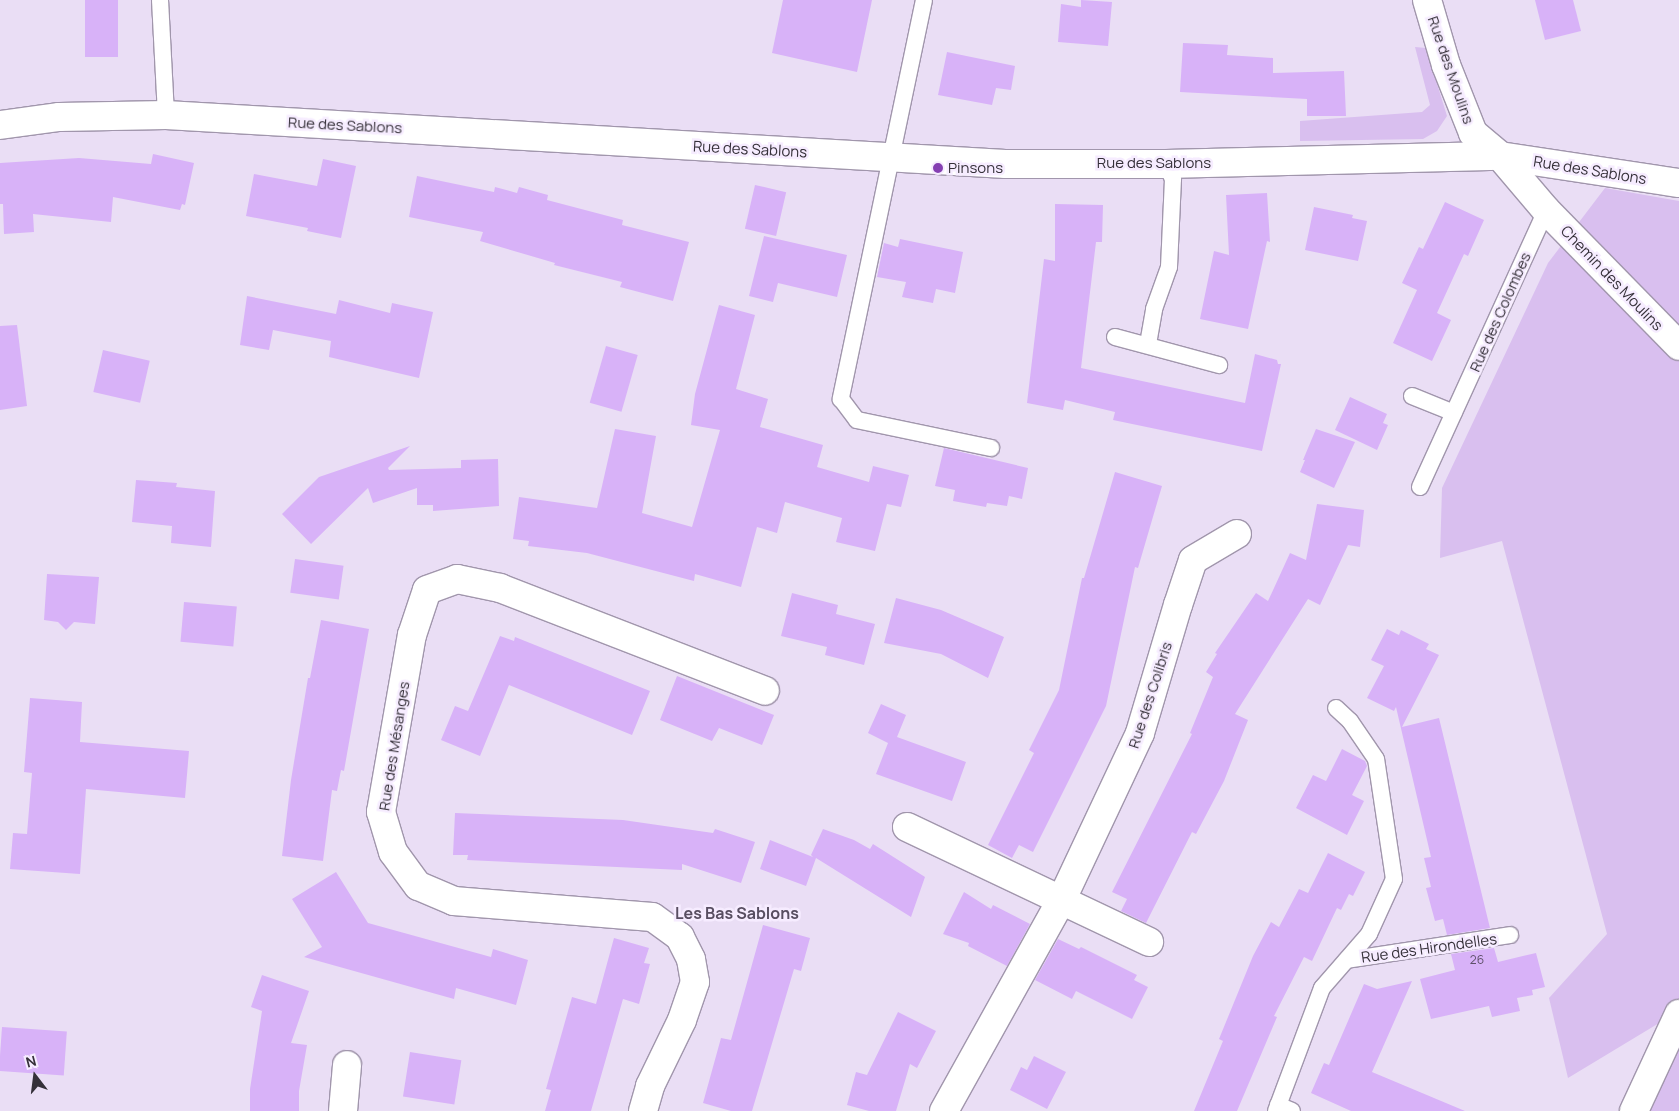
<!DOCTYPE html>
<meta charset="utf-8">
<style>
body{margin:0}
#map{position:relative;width:1679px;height:1111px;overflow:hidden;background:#eadef5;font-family:Manrope,sans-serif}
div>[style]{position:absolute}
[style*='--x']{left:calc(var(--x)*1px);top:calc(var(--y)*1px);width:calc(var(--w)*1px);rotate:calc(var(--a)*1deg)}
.green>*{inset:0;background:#d9bfef}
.building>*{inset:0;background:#d8b2f8;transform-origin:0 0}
.roads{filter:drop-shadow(1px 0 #a196ac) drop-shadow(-1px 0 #a196ac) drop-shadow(0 1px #a196ac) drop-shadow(0 -1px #a196ac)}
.lane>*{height:16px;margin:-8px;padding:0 8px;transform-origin:8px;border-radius:8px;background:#fff}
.street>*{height:28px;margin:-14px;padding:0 14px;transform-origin:14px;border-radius:14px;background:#fff}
.secondary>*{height:28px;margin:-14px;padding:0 14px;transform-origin:14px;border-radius:14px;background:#fff}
.dots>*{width:14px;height:14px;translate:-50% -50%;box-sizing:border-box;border:2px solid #f6ecff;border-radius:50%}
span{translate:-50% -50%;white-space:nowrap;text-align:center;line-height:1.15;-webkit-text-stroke:5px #f6ecff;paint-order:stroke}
.number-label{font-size:12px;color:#5e5069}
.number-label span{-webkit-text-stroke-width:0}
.street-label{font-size:15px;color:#353039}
.poi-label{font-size:15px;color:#353039}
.left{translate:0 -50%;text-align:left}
.neighbourhood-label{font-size:16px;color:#584e61;font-weight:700}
.north{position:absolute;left:10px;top:1051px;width:50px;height:50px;-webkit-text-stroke:4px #f6ecff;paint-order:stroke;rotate:345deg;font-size:14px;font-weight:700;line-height:20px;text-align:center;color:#353039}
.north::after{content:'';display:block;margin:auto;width:18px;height:22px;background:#353039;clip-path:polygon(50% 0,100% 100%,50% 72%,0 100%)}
</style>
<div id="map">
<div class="green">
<div style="clip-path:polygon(1415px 47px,1426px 48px,1447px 116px,1437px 131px,1423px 139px,1300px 141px,1300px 121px,1422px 112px,1430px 105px)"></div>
<div style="clip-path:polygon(1605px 188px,1679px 201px,1679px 1011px,1568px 1078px,1549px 998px,1607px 934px,1502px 541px,1440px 558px,1442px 488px,1548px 263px)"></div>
<div style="clip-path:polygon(1679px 1014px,1679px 1111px,1634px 1111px)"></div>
</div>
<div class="building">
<div style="left:85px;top:0;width:33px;height:57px"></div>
<div style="clip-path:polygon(783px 0,872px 0,857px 72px,772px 53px)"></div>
<div style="clip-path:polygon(1081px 0,1112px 2px,1108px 46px,1058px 42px,1061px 4px,1081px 7px)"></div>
<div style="clip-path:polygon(1535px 0,1573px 0,1581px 31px,1545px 40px)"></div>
<div style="clip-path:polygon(1183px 43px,1228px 45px,1227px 55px,1273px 58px,1273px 73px,1344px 71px,1346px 116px,1307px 116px,1307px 99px,1180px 92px)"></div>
<div style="clip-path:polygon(947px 52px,1015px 66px,1011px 90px,996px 88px,992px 105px,938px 95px)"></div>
<div style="clip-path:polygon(153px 154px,194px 163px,185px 205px,182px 204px,180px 210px,113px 197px,111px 222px,33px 214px,34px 232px,4px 234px,3px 204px,0 204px,0 163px,79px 158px,151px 164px)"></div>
<div style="clip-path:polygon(323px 159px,356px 166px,341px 238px,307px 231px,308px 228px,246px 216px,254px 174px,317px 186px)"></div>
<div style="clip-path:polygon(417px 176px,494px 192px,495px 187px,517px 193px,519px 187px,548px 195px,547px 200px,623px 220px,622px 225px,689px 242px,673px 301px,620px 287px,622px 282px,554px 265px,555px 263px,480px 241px,483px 232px,409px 217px)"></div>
<div style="left:755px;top:185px;width:32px;height:45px;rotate:13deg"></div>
<div style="clip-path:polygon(1267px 193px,1270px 242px,1267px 241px,1248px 329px,1200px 319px,1214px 251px,1229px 255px,1226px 195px)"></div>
<div style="clip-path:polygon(1445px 202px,1484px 220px,1468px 256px,1464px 254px,1437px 313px,1451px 320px,1432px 361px,1393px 343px,1417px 290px,1402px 283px,1419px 247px,1423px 249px)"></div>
<div style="clip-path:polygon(1055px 204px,1103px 205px,1102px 242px,1096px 242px,1081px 368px,1245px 403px,1255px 354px,1277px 360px,1278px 364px,1281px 364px,1262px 451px,1113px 420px,1115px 412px,1065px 400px,1063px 410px,1027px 403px,1044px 259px,1055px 261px)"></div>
<div style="clip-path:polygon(1314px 207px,1353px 215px,1352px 218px,1367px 221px,1358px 261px,1305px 250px)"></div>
<div style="clip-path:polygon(764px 236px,847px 255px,837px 297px,778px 283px,773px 302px,749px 296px)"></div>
<div style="clip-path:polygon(900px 239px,963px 252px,955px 293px,936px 289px,933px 303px,902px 297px,906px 282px,877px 277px,884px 243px,898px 247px)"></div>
<div style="clip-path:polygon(247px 296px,336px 314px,339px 300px,390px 313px,392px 303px,433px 312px,419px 378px,329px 357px,331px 341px,273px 330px,269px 350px,240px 345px)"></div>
<div style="clip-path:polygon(719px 305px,755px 315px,736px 389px,768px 399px,760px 427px,823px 445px,817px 467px,869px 482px,873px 466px,909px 475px,901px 507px,887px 504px,875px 551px,836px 542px,842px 518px,785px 502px,777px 533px,757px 527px,741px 587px,695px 574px,694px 581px,587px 553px,528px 546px,529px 541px,513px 539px,519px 497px,597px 508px,615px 429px,656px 436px,642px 513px,692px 527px,720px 430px,691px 425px,695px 394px)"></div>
<div style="clip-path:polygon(17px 325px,27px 406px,0 410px,0 326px)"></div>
<div style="left:606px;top:346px;width:33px;height:59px;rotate:16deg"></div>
<div style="left:103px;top:350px;width:48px;height:43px;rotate:13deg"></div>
<div style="clip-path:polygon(1350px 397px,1387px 414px,1383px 423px,1388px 425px,1377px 450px,1335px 430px)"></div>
<div style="clip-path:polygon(1316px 429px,1355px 442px,1334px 488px,1300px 472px,1305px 460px,1303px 460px)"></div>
<div style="clip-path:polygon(410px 446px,388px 468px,389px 470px,461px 468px,461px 460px,498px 459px,499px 506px,433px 511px,433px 505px,417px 505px,417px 488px,373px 503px,368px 488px,311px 544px,282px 514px,319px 477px)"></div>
<div style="clip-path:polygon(944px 448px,1028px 468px,1022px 499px,1009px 496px,1007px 506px,987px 503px,986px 507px,953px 501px,955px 490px,935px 486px)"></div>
<div style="clip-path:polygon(1115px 472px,1162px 486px,1138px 568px,1135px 567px,1106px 706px,1033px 852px,1019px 845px,1012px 858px,988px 845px,1034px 753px,1029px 750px,1059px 690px,1082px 578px,1084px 578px)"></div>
<div style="clip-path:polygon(136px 480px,177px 483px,176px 487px,215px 491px,211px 547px,171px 543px,172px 526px,132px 522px)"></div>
<div style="clip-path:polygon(1317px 504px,1364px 510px,1360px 547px,1348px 545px,1320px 605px,1308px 599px,1235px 714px,1248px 720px,1224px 781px,1196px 834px,1192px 832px,1146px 923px,1121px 911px,1127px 899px,1112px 892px,1192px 734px,1190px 733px,1213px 677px,1206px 672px,1217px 654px,1215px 653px,1256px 593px,1268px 601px,1290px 553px,1306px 560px)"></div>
<div style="left:295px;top:559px;width:49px;height:34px;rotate:8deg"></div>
<div style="clip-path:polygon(47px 574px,99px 577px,95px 624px,74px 622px,66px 630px,58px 622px,44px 620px)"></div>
<div style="clip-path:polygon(792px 593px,838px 605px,836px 614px,875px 624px,864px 665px,825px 655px,827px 647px,781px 636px)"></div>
<div style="clip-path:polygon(896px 598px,941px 610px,1004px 637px,988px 678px,941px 654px,884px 643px)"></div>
<div style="left:184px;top:602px;width:53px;height:40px;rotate:5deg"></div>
<div style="clip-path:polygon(321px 620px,369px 629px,344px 771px,341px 770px,337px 791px,332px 790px,323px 861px,282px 856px,291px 780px,308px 678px,310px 678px)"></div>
<div style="clip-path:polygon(1387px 629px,1399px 635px,1401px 630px,1429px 644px,1426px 649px,1439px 655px,1402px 727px,1439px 718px,1490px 928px,1447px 935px,1443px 919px,1435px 921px,1426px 888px,1431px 887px,1424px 858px,1431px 857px,1396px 707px,1394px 711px,1367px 698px,1384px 666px,1371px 660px)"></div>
<div style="clip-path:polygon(500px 636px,514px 641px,515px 637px,650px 691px,632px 735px,509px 685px,480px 756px,441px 740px,455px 706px,468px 711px)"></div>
<div style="clip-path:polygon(677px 676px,774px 715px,762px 745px,719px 728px,712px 741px,660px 720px)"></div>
<div style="clip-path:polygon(30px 698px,82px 702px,80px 742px,189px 751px,185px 798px,86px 789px,80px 874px,10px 869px,13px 833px,27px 834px,32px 773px,24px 772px)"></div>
<div style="clip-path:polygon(881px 704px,906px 715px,897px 737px,966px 762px,952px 801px,876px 774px,888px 743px,868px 733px)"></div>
<div style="clip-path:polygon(1342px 749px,1365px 761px,1367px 766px,1352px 795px,1364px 801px,1347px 835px,1296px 808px,1313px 775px,1326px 781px)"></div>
<div style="clip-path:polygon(455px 813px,623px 820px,713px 833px,715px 829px,755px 842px,741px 883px,682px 864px,682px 870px,467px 860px,468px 855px,453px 855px)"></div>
<div style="clip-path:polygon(823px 829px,854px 840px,870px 849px,873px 844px,925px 877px,911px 917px,816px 858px,806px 886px,760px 869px,770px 840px,813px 857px,811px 855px)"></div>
<div style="clip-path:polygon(1328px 853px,1365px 872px,1353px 896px,1349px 894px,1341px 910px,1337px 908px,1312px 961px,1304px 957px,1274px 1016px,1277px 1017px,1237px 1111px,1194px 1111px,1223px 1041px,1219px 1039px,1253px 956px,1271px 922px,1279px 927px,1299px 889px,1308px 893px)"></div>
<div style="clip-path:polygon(336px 872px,368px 923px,491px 957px,493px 949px,528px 960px,516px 1005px,456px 988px,454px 999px,304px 957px,322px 947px,292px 899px)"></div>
<div style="clip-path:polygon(964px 892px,991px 909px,993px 905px,1030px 924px,1007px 966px,968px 946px,969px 943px,943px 934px)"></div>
<div style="clip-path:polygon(763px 925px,810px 938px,801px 971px,794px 969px,752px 1111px,731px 1111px,703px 1103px,721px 1038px,731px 1040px)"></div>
<div style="clip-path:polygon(614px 938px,649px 948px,644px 963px,650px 964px,639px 1004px,623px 999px,591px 1111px,545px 1111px,551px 1090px,546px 1089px,572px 997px,596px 1004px)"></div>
<div style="clip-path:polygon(1058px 939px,1079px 949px,1081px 947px,1137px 975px,1134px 980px,1148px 987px,1132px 1019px,1076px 991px,1072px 999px,1035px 980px)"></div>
<div style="clip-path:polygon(1494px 948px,1498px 962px,1536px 953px,1545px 987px,1532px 990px,1533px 995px,1517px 998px,1520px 1011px,1492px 1017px,1489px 1006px,1431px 1019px,1420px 979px,1455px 970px,1451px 954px)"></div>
<div style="clip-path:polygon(262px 975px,309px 991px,291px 1043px,307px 1045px,299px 1091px,299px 1111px,250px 1111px,250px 1089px,262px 1011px,251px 1007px)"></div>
<div style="clip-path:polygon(1412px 981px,1372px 1072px,1465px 1111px,1351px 1111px,1311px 1093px,1324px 1063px,1329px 1065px,1364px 984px,1377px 989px)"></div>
<div style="clip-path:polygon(898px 1012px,936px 1031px,917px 1068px,910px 1064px,896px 1111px,869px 1111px,847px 1105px,856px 1072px,867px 1075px)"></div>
<div style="left:2px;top:1027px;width:65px;height:44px;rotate:4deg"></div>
<div style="left:410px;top:1052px;width:52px;height:45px;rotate:9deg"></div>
<div style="clip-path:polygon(1034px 1056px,1066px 1072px,1047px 1109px,1010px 1090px,1021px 1067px,1027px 1070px)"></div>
</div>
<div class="roads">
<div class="lane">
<div style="--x:160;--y:0;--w:115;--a:87"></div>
<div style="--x:924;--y:0;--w:408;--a:101.8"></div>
<div style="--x:841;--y:399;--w:26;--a:53"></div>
<div style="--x:857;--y:420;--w:137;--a:11.8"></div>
<div style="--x:1115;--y:337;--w:108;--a:15.1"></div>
<div style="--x:1148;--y:344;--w:36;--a:-80"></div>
<div style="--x:1154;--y:309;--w:45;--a:-70.3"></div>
<div style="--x:1169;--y:267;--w:88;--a:-87.4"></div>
<div style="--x:1173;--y:179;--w:17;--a:-115"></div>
<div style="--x:1412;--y:396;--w:45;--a:22"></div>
<div style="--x:1420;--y:487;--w:304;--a:-65.5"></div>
<div style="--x:1347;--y:960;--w:165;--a:-8.7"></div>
<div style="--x:1278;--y:1105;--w:15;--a:23"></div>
<div style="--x:1276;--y:1111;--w:131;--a:-69.5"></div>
<div style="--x:1322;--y:988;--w:72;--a:-49"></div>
<div style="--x:1369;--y:934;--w:60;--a:-65.6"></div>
<div style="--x:1394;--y:879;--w:121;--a:-98.5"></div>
<div style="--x:1376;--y:759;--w:46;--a:-124.4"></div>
<div style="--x:1350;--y:721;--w:19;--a:-137"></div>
</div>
<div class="street">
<div style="--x:1427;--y:0;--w:68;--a:73.7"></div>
<div style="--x:1446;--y:65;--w:73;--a:68.3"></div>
<div style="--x:1473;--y:133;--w:35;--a:40"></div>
<div style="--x:1500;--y:156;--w:71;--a:49.6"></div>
<div style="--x:1546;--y:210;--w:190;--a:45.6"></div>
<div style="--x:907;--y:827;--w:268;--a:25.4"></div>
<div style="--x:343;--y:1111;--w:46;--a:-85"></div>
<div style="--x:643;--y:1111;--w:26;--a:-74"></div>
<div style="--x:650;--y:1086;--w:73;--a:-64.1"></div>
<div style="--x:682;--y:1020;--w:40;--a:-71.1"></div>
<div style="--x:695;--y:982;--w:23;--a:-100"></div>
<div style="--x:691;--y:959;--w:25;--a:-117"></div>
<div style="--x:680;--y:937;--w:34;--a:-144"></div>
<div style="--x:652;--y:917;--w:199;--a:-175.4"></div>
<div style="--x:454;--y:901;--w:39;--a:-157"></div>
<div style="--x:418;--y:886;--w:42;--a:-126.3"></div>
<div style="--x:393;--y:852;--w:42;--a:-106.7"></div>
<div style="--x:381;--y:812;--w:180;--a:-80.1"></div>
<div style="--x:412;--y:635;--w:47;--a:-71.6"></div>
<div style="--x:427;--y:590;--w:32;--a:-20"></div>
<div style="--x:457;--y:579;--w:44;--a:11.8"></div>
<div style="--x:500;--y:588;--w:284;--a:21.2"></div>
<div style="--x:944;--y:1111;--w:243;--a:-60.9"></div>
<div style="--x:1062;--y:899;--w:183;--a:-64.8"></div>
<div style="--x:1140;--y:733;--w:134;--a:-73.5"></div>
<div style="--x:1178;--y:605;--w:47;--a:-71.6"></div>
<div style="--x:1193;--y:560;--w:51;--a:-30.6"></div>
<div style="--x:1634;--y:1111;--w:107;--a:-65.1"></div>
</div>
<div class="secondary">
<div style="--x:0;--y:125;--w:60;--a:-7.7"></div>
<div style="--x:59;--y:117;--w:107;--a:-1.1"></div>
<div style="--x:166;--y:115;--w:841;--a:3.34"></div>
<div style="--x:1006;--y:164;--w:160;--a:0"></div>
<div style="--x:1166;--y:164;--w:334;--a:-1.4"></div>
<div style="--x:1500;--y:156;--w:181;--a:8.6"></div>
</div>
</div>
<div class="dots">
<div style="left:938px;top:168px;background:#853fb2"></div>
</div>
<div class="number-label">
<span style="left:1477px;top:960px">26</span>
</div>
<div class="street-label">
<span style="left:1451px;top:70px;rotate:71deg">Rue des Moulins</span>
<span style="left:345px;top:125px;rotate:3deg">Rue des Sablons</span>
<span style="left:750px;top:149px;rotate:3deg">Rue des Sablons</span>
<span style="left:1154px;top:163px">Rue des Sablons</span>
<span style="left:1590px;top:170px;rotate:9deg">Rue des Sablons</span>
<span style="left:1612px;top:278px;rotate:46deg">Chemin des Moulins</span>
<span style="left:1500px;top:312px;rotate:-66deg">Rue des Colombes</span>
<span style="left:1150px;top:695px;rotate:-72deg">Rue des Colibris</span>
<span style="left:394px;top:746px;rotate:-81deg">Rue des Mésanges</span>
<span style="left:1429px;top:948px;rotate:-8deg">Rue des Hirondelles</span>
</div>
<div class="poi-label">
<span class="left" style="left:948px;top:168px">Pinsons</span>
</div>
<div class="neighbourhood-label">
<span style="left:737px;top:913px">Les Bas Sablons</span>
</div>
<div class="north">N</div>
</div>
